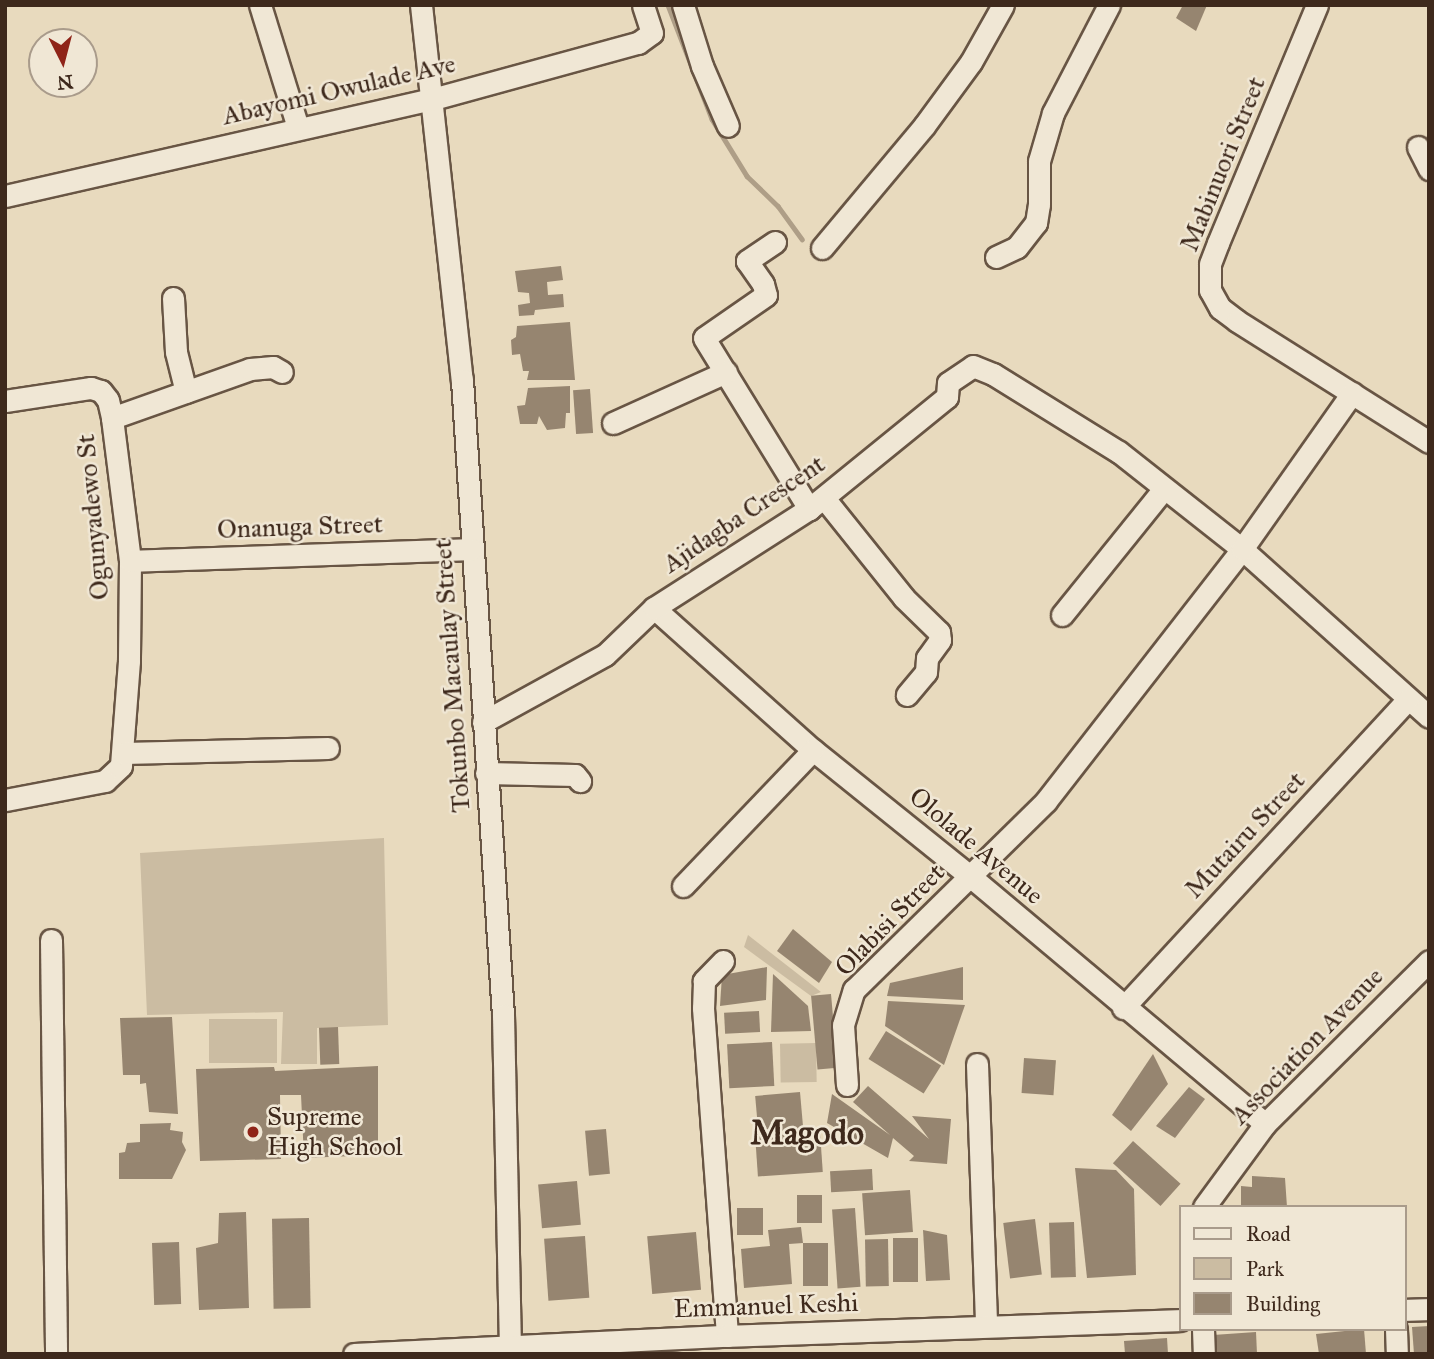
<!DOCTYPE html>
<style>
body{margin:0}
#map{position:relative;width:1434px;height:1359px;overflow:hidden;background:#e8dabe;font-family:"IM FELL Great Primer",serif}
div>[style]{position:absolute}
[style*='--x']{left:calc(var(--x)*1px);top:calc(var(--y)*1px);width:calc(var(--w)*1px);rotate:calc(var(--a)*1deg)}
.green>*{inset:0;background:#cbbca2;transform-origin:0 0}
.stream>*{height:4.5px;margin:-2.25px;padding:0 2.25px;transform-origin:2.25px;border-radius:2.25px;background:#ae9e87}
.building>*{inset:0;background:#968570;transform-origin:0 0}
.roads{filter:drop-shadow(2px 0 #685544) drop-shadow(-2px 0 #685544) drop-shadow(0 2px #685544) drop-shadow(0 -2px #685544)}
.minor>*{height:21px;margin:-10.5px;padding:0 10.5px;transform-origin:10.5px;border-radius:10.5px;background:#f0e7d5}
.dots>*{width:19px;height:19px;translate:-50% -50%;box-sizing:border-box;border:4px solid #f0e7d5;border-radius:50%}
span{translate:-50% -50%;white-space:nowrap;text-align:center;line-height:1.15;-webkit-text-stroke:5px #f0e7d5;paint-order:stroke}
.street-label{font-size:26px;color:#3e291c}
.poi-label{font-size:26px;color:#3e291c}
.left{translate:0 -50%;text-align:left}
.district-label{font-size:33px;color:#3e291c;font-weight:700}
.frame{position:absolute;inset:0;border:7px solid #3e291c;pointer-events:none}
.legend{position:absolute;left:1179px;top:1205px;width:228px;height:126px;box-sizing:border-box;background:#f0e7d5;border:2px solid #a99b8b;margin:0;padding:9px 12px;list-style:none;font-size:21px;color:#3e291c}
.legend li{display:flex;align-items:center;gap:14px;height:35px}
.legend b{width:35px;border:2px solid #a99b8b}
.north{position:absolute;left:28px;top:28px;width:70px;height:70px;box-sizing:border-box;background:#f0e7d5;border:2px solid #a99b8b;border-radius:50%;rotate:174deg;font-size:19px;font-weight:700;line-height:28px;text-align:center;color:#3e291c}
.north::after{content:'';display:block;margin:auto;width:24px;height:32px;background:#8f2418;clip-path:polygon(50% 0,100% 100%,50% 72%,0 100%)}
</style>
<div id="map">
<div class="green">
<div style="clip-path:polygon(384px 838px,388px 1025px,317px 1028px,317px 1064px,281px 1064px,283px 1012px,147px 1015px,140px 853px)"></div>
<div style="clip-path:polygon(748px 935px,821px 992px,811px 996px,744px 947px)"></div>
<div style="left:277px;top:1019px;width:44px;height:68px;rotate:90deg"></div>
<div style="left:816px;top:1043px;width:39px;height:36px;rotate:89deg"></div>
</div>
<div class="stream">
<div style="--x:668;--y:5;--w:122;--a:68.9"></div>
<div style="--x:712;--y:119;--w:67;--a:58.4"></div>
<div style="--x:747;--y:176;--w:43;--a:44.1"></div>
<div style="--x:778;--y:206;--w:41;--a:54"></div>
</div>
<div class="building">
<div style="clip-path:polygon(1183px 5px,1207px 5px,1196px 31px,1176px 18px)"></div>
<div style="clip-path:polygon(561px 266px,563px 280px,547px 282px,548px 295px,563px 294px,564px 307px,535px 310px,534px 315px,519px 316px,518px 305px,530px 303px,529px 293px,518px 292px,515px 271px)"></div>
<div style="clip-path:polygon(570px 322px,575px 380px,527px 380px,529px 371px,523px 371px,520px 354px,512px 355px,511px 340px,516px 337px,517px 326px)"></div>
<div style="clip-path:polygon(570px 386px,570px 413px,566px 413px,565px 428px,547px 430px,539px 416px,537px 424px,520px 424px,517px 406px,525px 405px,528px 388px)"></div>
<div style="left:590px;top:389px;width:44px;height:17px;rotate:86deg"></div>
<div style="clip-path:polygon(793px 929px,832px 962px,819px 983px,777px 951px)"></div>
<div style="clip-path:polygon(767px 967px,766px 1000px,720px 1006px,722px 975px)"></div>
<div style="clip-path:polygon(963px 967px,963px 1000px,887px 996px,890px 983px)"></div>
<div style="clip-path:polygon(773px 974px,808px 1006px,811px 1031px,771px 1032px)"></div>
<div style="left:831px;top:994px;width:74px;height:20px;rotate:85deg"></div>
<div style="clip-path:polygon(888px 1001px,965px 1005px,944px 1065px,885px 1026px)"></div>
<div style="left:759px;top:1011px;width:21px;height:35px;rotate:87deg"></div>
<div style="clip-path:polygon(172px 1017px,178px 1114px,149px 1112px,146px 1083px,140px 1084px,140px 1075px,123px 1075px,120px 1018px)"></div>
<div style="left:338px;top:1027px;width:37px;height:19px;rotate:88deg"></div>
<div style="left:886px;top:1031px;width:65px;height:33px;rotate:32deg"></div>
<div style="left:772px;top:1042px;width:44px;height:45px;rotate:87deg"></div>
<div style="clip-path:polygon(1153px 1054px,1168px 1084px,1131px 1131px,1112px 1115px)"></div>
<div style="left:1024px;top:1058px;width:32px;height:35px;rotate:4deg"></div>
<div style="clip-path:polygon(378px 1066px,378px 1155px,304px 1158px,301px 1095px,280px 1095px,281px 1159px,200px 1161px,196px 1069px,274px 1067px,275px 1071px)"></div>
<div style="clip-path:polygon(868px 1086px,929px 1139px,912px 1116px,951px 1119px,947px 1164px,909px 1161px,914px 1156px,893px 1138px,888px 1158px,827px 1123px,832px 1094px,890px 1135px,853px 1102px)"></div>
<div style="clip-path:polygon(1189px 1087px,1205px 1099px,1175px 1138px,1156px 1126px)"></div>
<div style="left:800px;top:1092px;width:37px;height:45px;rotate:85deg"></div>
<div style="clip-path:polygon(171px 1123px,170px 1130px,183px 1132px,182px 1142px,186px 1150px,172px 1179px,119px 1179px,119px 1153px,125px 1152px,127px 1143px,140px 1142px,140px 1124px)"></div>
<div style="left:606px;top:1129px;width:45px;height:21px;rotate:85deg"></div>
<div style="left:820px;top:1132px;width:40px;height:65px;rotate:86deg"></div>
<div style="left:1133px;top:1141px;width:64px;height:30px;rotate:42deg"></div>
<div style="clip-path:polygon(1075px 1168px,1116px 1170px,1134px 1189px,1136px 1275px,1087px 1278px)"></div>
<div style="left:872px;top:1169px;width:21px;height:42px;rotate:87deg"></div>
<div style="clip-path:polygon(1252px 1176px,1285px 1178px,1287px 1207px,1241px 1207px,1241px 1186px,1252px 1187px)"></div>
<div style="left:577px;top:1181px;width:44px;height:39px;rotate:85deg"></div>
<div style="left:910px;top:1190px;width:42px;height:48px;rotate:86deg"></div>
<div style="left:797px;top:1195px;width:25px;height:28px"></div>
<div style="left:737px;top:1208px;width:26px;height:27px"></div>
<div style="left:855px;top:1208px;width:79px;height:23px;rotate:86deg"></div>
<div style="clip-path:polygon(246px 1212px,249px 1308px,199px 1310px,196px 1248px,218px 1243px,219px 1213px)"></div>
<div style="left:309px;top:1218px;width:90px;height:37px;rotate:89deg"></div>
<div style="left:1035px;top:1219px;width:56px;height:32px;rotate:83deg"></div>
<div style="left:1074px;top:1222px;width:55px;height:25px;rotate:88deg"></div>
<div style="clip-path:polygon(801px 1227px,803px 1243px,789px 1244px,792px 1284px,744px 1288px,741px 1249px,770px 1246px,768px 1230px)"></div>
<div style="clip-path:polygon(923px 1230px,947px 1235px,950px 1280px,926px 1281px)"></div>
<div style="left:696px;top:1232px;width:58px;height:49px;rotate:85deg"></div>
<div style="left:585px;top:1236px;width:62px;height:41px;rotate:86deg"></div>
<div style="left:893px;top:1238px;width:25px;height:44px"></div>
<div style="left:888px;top:1239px;width:47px;height:23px;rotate:89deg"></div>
<div style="left:179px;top:1242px;width:62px;height:27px;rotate:88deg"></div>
<div style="left:803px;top:1243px;width:25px;height:43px"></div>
<div style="clip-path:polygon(1429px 1326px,1429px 1354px,1414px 1354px,1412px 1327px)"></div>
<div style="clip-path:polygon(1364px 1329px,1366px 1354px,1319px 1354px,1316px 1334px)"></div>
<div style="clip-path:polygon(1256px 1332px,1257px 1354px,1215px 1354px,1213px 1335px)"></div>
<div style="clip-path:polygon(1167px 1338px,1168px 1354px,1125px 1354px,1124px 1341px)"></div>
</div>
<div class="roads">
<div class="minor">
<div style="--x:260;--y:5;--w:129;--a:72.8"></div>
<div style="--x:421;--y:5;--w:377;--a:83.8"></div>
<div style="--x:462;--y:380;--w:636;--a:86.31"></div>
<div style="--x:503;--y:1015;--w:330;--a:88.8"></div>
<div style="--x:683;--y:5;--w:64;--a:72.7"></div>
<div style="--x:702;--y:66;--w:65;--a:66.6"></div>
<div style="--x:1317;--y:5;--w:258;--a:112.6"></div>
<div style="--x:1218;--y:243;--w:22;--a:111"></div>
<div style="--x:1210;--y:264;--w:26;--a:90"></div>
<div style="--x:1210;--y:290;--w:21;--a:61"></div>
<div style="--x:1220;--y:308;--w:21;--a:37"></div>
<div style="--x:1237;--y:321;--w:227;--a:32.2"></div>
<div style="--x:1418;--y:147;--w:25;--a:63"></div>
<div style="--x:5;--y:196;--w:435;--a:-12.8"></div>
<div style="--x:429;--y:100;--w:217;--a:-15.3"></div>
<div style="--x:638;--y:43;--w:17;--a:-36"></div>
<div style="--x:652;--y:33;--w:29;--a:-108"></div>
<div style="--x:775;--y:242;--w:34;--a:146"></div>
<div style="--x:747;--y:261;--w:28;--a:55"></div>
<div style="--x:763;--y:284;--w:11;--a:75"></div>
<div style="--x:766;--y:295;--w:75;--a:145.3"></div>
<div style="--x:704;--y:338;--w:201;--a:58.4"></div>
<div style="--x:822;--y:248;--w:159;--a:-50.1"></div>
<div style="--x:924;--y:126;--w:79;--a:-53.7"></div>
<div style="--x:971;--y:62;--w:65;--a:-60.7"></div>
<div style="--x:996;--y:257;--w:23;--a:-25"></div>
<div style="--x:1017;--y:247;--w:31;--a:-52"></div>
<div style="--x:1036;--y:223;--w:19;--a:-81"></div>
<div style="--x:1039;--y:204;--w:43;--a:-90"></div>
<div style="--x:1039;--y:161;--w:50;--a:-73.7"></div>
<div style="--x:1053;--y:113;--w:122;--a:-62.6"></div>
<div style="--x:173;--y:298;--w:54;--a:86.8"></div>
<div style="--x:176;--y:352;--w:41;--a:76"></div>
<div style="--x:5;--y:401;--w:87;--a:-8.6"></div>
<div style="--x:91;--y:388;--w:10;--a:17"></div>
<div style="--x:101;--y:391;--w:11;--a:52"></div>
<div style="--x:108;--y:400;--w:18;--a:77"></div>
<div style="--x:112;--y:418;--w:144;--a:82.8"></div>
<div style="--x:130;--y:561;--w:100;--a:90.6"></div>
<div style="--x:129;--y:661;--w:105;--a:94.4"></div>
<div style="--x:121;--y:766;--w:22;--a:137"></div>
<div style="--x:105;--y:781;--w:102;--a:169.2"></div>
<div style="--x:112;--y:418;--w:146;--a:-19.5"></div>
<div style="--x:250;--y:369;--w:23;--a:-5"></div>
<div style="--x:273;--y:367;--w:10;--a:29"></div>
<div style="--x:613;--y:423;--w:124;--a:-24.3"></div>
<div style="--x:824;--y:498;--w:128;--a:51.3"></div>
<div style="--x:904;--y:598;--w:49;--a:44.2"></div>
<div style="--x:939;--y:632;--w:8;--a:83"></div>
<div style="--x:940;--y:640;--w:22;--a:126"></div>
<div style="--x:927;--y:658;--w:14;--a:94"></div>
<div style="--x:926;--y:672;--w:30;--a:130"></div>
<div style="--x:130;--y:561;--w:341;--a:-2"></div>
<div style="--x:654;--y:608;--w:213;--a:41.8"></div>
<div style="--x:813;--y:750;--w:203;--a:38.8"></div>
<div style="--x:971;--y:877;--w:384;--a:40"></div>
<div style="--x:1062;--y:615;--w:161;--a:-51.1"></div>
<div style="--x:483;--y:722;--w:139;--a:-28.8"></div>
<div style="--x:605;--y:655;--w:68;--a:-43.8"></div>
<div style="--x:654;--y:608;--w:184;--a:-32.6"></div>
<div style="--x:809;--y:509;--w:178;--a:-39.1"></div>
<div style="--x:947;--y:397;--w:14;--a:-86"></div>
<div style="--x:948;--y:383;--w:30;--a:-34"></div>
<div style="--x:973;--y:366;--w:22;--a:22"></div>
<div style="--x:993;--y:374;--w:148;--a:31.8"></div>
<div style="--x:1119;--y:452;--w:157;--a:38.3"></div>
<div style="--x:1242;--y:549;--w:251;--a:41.9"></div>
<div style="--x:124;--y:753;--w:204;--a:-1.4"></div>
<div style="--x:486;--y:773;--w:89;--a:1.3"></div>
<div style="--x:575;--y:775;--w:8;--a:50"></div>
<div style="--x:683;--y:886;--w:188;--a:-46.3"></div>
<div style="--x:51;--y:940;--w:414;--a:89.3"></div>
<div style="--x:723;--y:961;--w:28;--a:134"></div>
<div style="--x:704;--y:981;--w:27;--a:92"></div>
<div style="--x:703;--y:1008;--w:329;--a:85.8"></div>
<div style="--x:1123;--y:1008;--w:420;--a:-47.3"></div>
<div style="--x:977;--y:1064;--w:261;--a:88"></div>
<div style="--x:847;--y:1085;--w:60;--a:-93.8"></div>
<div style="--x:843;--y:1025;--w:37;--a:-73"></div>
<div style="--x:854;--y:990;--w:269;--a:-44.5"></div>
<div style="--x:1046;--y:801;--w:319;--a:-52.1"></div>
<div style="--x:1242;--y:549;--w:191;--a:-54.8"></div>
<div style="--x:1204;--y:1207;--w:103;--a:-53.7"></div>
<div style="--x:1265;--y:1124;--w:231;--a:-44.8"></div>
<div style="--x:1404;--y:1310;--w:25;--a:-2"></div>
<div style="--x:1203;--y:1329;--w:25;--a:88"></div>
<div style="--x:1396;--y:1329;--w:25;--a:88"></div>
<div style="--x:354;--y:1354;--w:373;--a:-2.8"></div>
<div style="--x:727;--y:1336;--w:453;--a:-2"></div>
</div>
</div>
<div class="dots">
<div style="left:253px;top:1132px;background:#8f2418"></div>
</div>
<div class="street-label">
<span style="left:339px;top:90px;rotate:-13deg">Abayomi Owulade Ave</span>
<span style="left:1223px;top:164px;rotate:-68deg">Mabinuori Street</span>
<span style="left:744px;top:514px;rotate:-34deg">Ajidagba Crescent</span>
<span style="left:93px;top:517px;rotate:-95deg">Ogunyadewo St</span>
<span style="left:300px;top:527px;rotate:-2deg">Onanuga Street</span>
<span style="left:452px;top:676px;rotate:-94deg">Tokunbo Macaulay Street</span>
<span style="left:1245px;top:835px;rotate:-47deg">Mutairu Street</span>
<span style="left:976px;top:846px;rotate:40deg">Ololade Avenue</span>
<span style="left:890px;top:920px;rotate:-46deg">Olabisi Street</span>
<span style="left:1307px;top:1046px;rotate:-46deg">Association Avenue</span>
<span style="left:766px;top:1306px;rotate:-2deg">Emmanuel Keshi</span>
</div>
<div class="poi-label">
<span class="left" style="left:267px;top:1132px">Supreme<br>High School</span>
</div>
<div class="district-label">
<span style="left:807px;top:1134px">Magodo</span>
</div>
<div class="frame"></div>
<ul class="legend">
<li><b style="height:9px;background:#f0e7d5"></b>Road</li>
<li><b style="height:19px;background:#cbbca2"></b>Park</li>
<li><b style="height:19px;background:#968570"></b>Building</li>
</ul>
<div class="north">N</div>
</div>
